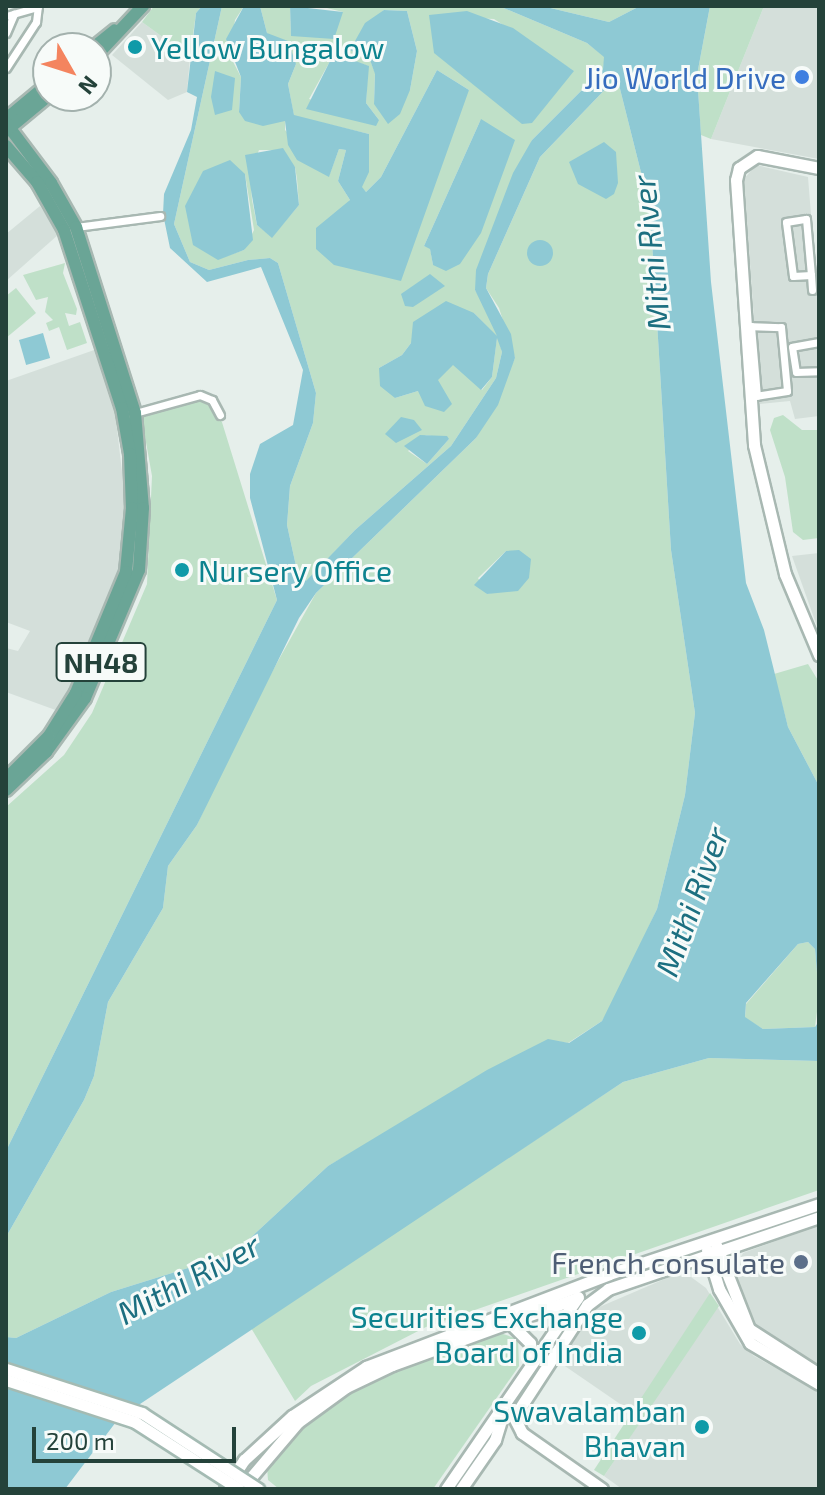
<!DOCTYPE html>
<style>
body{margin:0}
#map{position:relative;width:825px;height:1495px;overflow:hidden;background:#e6efeb;font-family:"Exo 2",sans-serif}
div>[style]{position:absolute}
[style*='--x']{left:calc(var(--x)*1px);top:calc(var(--y)*1px);width:calc(var(--w)*1px);rotate:calc(var(--a)*1deg)}
.built>*{inset:0;background:#d4dfda}
.green>*{inset:0;background:#bfe0c8}
.water>*{inset:0;background:#8ec9d4;transform-origin:0 0}
.round{border-radius:50%}
.roads{filter:drop-shadow(2px 0 #a8b8b2) drop-shadow(-2px 0 #a8b8b2) drop-shadow(0 2px #a8b8b2) drop-shadow(0 -2px #a8b8b2)}
.street>*{height:7px;margin:-3.5px;padding:0 3.5px;transform-origin:3.5px;border-radius:3.5px;background:#fff}
.secondary>*{height:11px;margin:-5.5px;padding:0 5.5px;transform-origin:5.5px;border-radius:5.5px;background:#fff}
.primary>*{height:12px;margin:-6px;padding:0 6px;transform-origin:6px;border-radius:6px;background:#6aa596}
.bridges{filter:drop-shadow(2px 0 #a4bbb3) drop-shadow(-2px 0 #a4bbb3) drop-shadow(0 2px #a4bbb3) drop-shadow(0 -2px #a4bbb3)}
.secondary-bridge>*{height:11px;margin:-5.5px;padding:0 5.5px;transform-origin:5.5px;border-radius:5.5px;background:#fff}
.dots>*{width:22px;height:22px;translate:-50% -50%;box-sizing:border-box;border:4px solid #f7fbf9;border-radius:50%}
span{translate:-50% -50%;white-space:nowrap;text-align:center;line-height:1.15;-webkit-text-stroke:6px #f7fbf9;paint-order:stroke}
.shield-label span{padding:2px 6px;background:#f7fbf9;border:2px solid;border-radius:6px;-webkit-text-stroke-width:0}
.shield-label{font-size:28px;color:#24423a;font-weight:700}
.culture-label{font-size:30px;color:#0d838f}
.left{translate:0 -50%;text-align:left}
.right{translate:-100% -50%;text-align:right}
.shop-label{font-size:30px;color:#366cbe}
.service-label{font-size:30px;color:#4e5e75}
.water-label{font-size:32px;color:#1c6f80;font-style:italic}
.frame{position:absolute;inset:0;border:8px solid #24423a;pointer-events:none}
.north{position:absolute;left:32px;top:32px;width:80px;height:80px;box-sizing:border-box;background:#f7fbf9;border:2px solid #a3b1ad;border-radius:50%;rotate:129deg;font-size:22px;font-weight:700;line-height:32px;text-align:center;color:#24423a}
.north::after{content:'';display:block;margin:auto;width:28px;height:36px;background:#f4845f;clip-path:polygon(50% 0,100% 100%,50% 72%,0 100%)}
.scale{position:absolute;left:32px;top:1427px;width:204px;height:36px;box-sizing:border-box;border:4px solid #24423a;border-top:0;padding-left:10px;font-size:24px;line-height:28px;white-space:nowrap;color:#24423a;-webkit-text-stroke:6px #f7fbf9;paint-order:stroke}
</style>
<div id="map">
<div class="built">
<div style="clip-path:polygon(764px 6px,819px 6px,819px 159px,711px 139px)"></div>
<div style="clip-path:polygon(142px 22px,190px 57px,187px 92px,168px 100px,112px 55px)"></div>
<div style="clip-path:polygon(756px 165px,808px 177px,819px 315px,819px 416px,795px 419px,790px 401px,760px 404px,744px 179px)"></div>
<div style="clip-path:polygon(40px 206px,59px 234px,6px 281px,6px 234px)"></div>
<div style="clip-path:polygon(97px 349px,114px 403px,127px 515px,120px 574px,61px 712px,6px 692px,6px 648px,18px 651px,30px 631px,6px 622px,6px 381px)"></div>
<div style="clip-path:polygon(819px 553px,819px 632px,792px 556px)"></div>
<div style="clip-path:polygon(819px 1225px,819px 1369px,760px 1333px,729px 1277px,743px 1253px)"></div>
<div style="clip-path:polygon(674px 1275px,691px 1277px,706px 1288px,740px 1344px,754px 1356px,819px 1392px,819px 1489px,622px 1489px,604px 1476px,642px 1419px,559px 1362px,597px 1308px)"></div>
</div>
<div class="green">
<div style="clip-path:polygon(154px 6px,202px 6px,196px 13px,190px 57px,142px 22px)"></div>
<div style="clip-path:polygon(evenodd,222px 6px,244px 6px,235px 20px,230px 56px,241px 77px,239px 111px,285px 121px,285px 130px,329px 176px,339px 149px,346px 150px,338px 181px,350px 200px,316px 249px,469px 90px,437px 70px,381px 177px,366px 192px,361px 187px,369px 134px,294px 116px,288px 84px,296px 64px,267px 33px,260px 6px,290px 6px,291px 36px,343px 12px,319px 6px,499px 6px,587px 43px,605px 57px,603px 69px,532px 140px,475px 290px,493px 320px,502px 352px,496px 378px,451px 446px,355px 530px,306px 582px,296px 566px,287px 525px,290px 486px,313px 423px,316px 393px,278px 263px,270px 258px,248px 260px,209px 270px,190px 262px,174px 224px,222px 6px,384px 10px,407px 11px,417px 51px,410px 90px,374px 104px,375px 73px,370px 60px,351px 50px,384px 10px,222px 6px,429px 16px,494px 19px,574px 71px,429px 16px,222px 6px,334px 54px,368px 66px,366px 103px,379px 120px,309px 99px,334px 54px,222px 6px,481px 119px,433px 265px,430px 248px,424px 246px,481px 119px,222px 6px,259px 150px,274px 150px,295px 167px,297px 179px,299px 205px,272px 237px,257px 225px,252px 200px,250px 172px,259px 150px,222px 6px,245px 174px,254px 230px,244px 250px,218px 259px,245px 174px,222px 6px,474px 313px,497px 337px,492px 377px,482px 390px,453px 364px,418px 391px,395px 398px,379px 368px,402px 355px,411px 343px,474px 313px,222px 6px,426px 435px,449px 439px,427px 464px,408px 451px,426px 435px)"></div>
<div style="clip-path:polygon(542px 6px,640px 6px,609px 22px)"></div>
<div style="clip-path:polygon(710px 6px,764px 6px,711px 139px,701px 135px,697px 75px)"></div>
<div style="clip-path:polygon(evenodd,617px 77px,650px 208px,671px 550px,695px 713px,685px 795px,657px 909px,612px 1005px,602px 1021px,568px 1043px,548px 1040px,328px 1166px,233px 1254px,111px 1292px,16px 1338px,6px 1337px,6px 1237px,84px 1100px,94px 1076px,108px 1002px,163px 908px,168px 866px,197px 825px,244px 722px,316px 593px,476px 438px,515px 358px,499px 308px,486px 288px,488px 274px,540px 157px,617px 77px,506px 551px,508px 589px,487px 594px,478px 578px,506px 551px)"></div>
<div style="clip-path:polygon(65px 263px,63px 273px,77px 309px,76px 315px,65px 313px,69px 326px,80px 322px,87px 343px,67px 350px,59px 327px,49px 331px,46px 323px,53px 320px,45px 312px,48px 297px,36px 300px,23px 275px)"></div>
<div style="clip-path:polygon(16px 288px,36px 313px,6px 338px,6px 296px)"></div>
<div style="clip-path:polygon(200px 397px,221px 419px,277px 600px,6px 1151px,6px 807px,64px 755px,92px 713px,147px 584px,152px 476px,141px 414px)"></div>
<div style="clip-path:polygon(783px 415px,802px 430px,819px 430px,819px 538px,803px 540px,793px 532px,785px 477px,770px 430px,774px 418px)"></div>
<div style="clip-path:polygon(808px 664px,819px 682px,819px 786px,788px 727px,774px 674px)"></div>
<div style="clip-path:polygon(808px 942px,815px 949px,819px 996px,815px 1027px,763px 1029px,745px 1018px,746px 1004px,798px 944px)"></div>
<div style="clip-path:polygon(709px 1058px,819px 1061px,819px 1190px,426px 1327px,311px 1386px,295px 1401px,251px 1328px,623px 1082px)"></div>
<div style="clip-path:polygon(710px 1293px,719px 1306px,604px 1476px,594px 1470px)"></div>
<div style="clip-path:polygon(497px 1332px,518px 1339px,519px 1366px,433px 1489px,279px 1489px,268px 1480px,267px 1467px,278px 1449px,323px 1407px,394px 1369px)"></div>
</div>
<div class="water">
<div style="clip-path:polygon(202px 6px,222px 6px,174px 224px,190px 262px,209px 270px,248px 260px,270px 258px,278px 263px,316px 393px,313px 423px,290px 486px,287px 525px,296px 566px,306px 581px,355px 530px,451px 446px,496px 378px,502px 352px,497px 338px,492px 377px,481px 390px,453px 365px,438px 380px,452px 404px,444px 412px,425px 406px,418px 391px,395px 398px,380px 386px,379px 368px,402px 355px,411px 343px,413px 322px,446px 301px,474px 313px,497px 336px,475px 290px,476px 270px,513px 173px,532px 140px,603px 69px,604px 57px,587px 43px,499px 6px,542px 6px,609px 22px,640px 6px,710px 6px,697px 75px,711px 282px,746px 583px,764px 630px,788px 727px,819px 786px,819px 996px,815px 949px,808px 942px,798px 944px,746px 1003px,745px 1017px,763px 1029px,815px 1027px,819px 1021px,819px 1061px,709px 1058px,623px 1082px,119px 1418px,65px 1489px,6px 1489px,6px 1337px,16px 1338px,111px 1292px,233px 1254px,328px 1166px,487px 1070px,548px 1039px,569px 1043px,602px 1021px,657px 909px,685px 795px,695px 713px,671px 550px,650px 208px,617px 77px,540px 157px,488px 274px,486px 288px,511px 334px,515px 358px,498px 405px,476px 438px,316px 593px,299px 618px,197px 825px,168px 866px,163px 908px,108px 1002px,94px 1076px,84px 1100px,6px 1237px,6px 1151px,277px 600px,250px 498px,250px 474px,260px 444px,293px 425px,303px 370px,261px 267px,207px 282px,170px 248px,163px 214px,164px 194px,191px 130px,197px 97px,187px 92px,196px 13px)"></div>
<div style="clip-path:polygon(244px 6px,260px 6px,267px 33px,288px 41px,296px 64px,288px 84px,294px 115px,369px 134px,369px 172px,362px 187px,366px 192px,381px 177px,437px 70px,469px 90px,401px 281px,334px 265px,316px 249px,316px 228px,350px 200px,338px 181px,346px 150px,339px 149px,329px 177px,297px 160px,288px 145px,285px 121px,263px 126px,245px 121px,239px 112px,241px 77px,226px 39px)"></div>
<div style="clip-path:polygon(290px 6px,343px 12px,334px 39px,291px 36px)"></div>
<div style="clip-path:polygon(384px 10px,407px 11px,417px 51px,410px 90px,400px 114px,388px 124px,374px 104px,375px 74px,370px 60px,350px 50px,365px 23px)"></div>
<div style="clip-path:polygon(467px 11px,513px 28px,574px 71px,532px 123px,522px 124px,434px 53px,429px 15px)"></div>
<div style="clip-path:polygon(334px 53px,369px 66px,366px 103px,379px 120px,376px 126px,306px 109px)"></div>
<div style="clip-path:polygon(215px 71px,235px 78px,232px 110px,215px 115px,211px 97px)"></div>
<div style="clip-path:polygon(481px 119px,515px 140px,481px 233px,460px 264px,446px 271px,433px 265px,430px 249px,424px 246px)"></div>
<div style="clip-path:polygon(604px 142px,616px 152px,618px 183px,614px 194px,606px 199px,578px 184px,569px 162px)"></div>
<div style="clip-path:polygon(283px 148px,295px 167px,299px 205px,272px 238px,257px 225px,245px 155px)"></div>
<div style="clip-path:polygon(230px 160px,245px 174px,253px 240px,244px 250px,218px 260px,193px 245px,185px 206px,203px 171px)"></div>
<div class="round" style="left:527px;top:240px;width:26px;height:26px"></div>
<div style="clip-path:polygon(430px 274px,445px 286px,413px 307px,405px 306px,401px 294px)"></div>
<div style="left:43px;top:333px;width:26px;height:25px;rotate:74deg"></div>
<div style="clip-path:polygon(401px 417px,414px 420px,422px 430px,396px 443px,385px 434px)"></div>
<div style="clip-path:polygon(420px 435px,447px 436px,449px 439px,427px 464px,404px 446px)"></div>
<div style="clip-path:polygon(519px 550px,531px 559px,529px 578px,518px 591px,487px 594px,474px 585px,506px 551px)"></div>
</div>
<div class="roads">
<div class="street">
<div style="--x:6;--y:16;--w:33;--a:-16"></div>
<div style="--x:6;--y:33;--w:21;--a:-67"></div>
<div style="--x:6;--y:68;--w:55;--a:-56.9"></div>
<div style="--x:36;--y:22;--w:16;--a:-83"></div>
<div style="--x:806;--y:219;--w:56;--a:84.9"></div>
<div style="--x:811;--y:275;--w:18;--a:177"></div>
<div style="--x:793;--y:276;--w:54;--a:-97.4"></div>
<div style="--x:786;--y:222;--w:20;--a:-9"></div>
<div style="--x:76;--y:227;--w:85;--a:-7.5"></div>
<div style="--x:811;--y:275;--w:15;--a:86"></div>
<div style="--x:746;--y:326;--w:35;--a:2"></div>
<div style="--x:781;--y:327;--w:64;--a:84.6"></div>
<div style="--x:787;--y:391;--w:37;--a:171"></div>
<div style="--x:751;--y:326;--w:70;--a:85.1"></div>
<div style="--x:819;--y:342;--w:27;--a:170"></div>
<div style="--x:792;--y:347;--w:25;--a:81"></div>
<div style="--x:796;--y:372;--w:23;--a:-2"></div>
<div style="--x:135;--y:413;--w:67;--a:-15.5"></div>
<div style="--x:200;--y:395;--w:13;--a:23"></div>
<div style="--x:212;--y:400;--w:17;--a:62"></div>
</div>
<div class="secondary">
<div style="--x:819;--y:168;--w:63;--a:-169"></div>
<div style="--x:757;--y:156;--w:22;--a:146"></div>
<div style="--x:739;--y:168;--w:12;--a:104"></div>
<div style="--x:736;--y:180;--w:266;--a:86.1"></div>
<div style="--x:754;--y:445;--w:133;--a:76.5"></div>
<div style="--x:785;--y:574;--w:88;--a:67.2"></div>
<div style="--x:716;--y:1245;--w:90;--a:68.6"></div>
<div style="--x:749;--y:1329;--w:83;--a:32.7"></div>
<div style="--x:707;--y:1250;--w:41;--a:72.9"></div>
<div style="--x:719;--y:1289;--w:62;--a:60.1"></div>
<div style="--x:750;--y:1343;--w:80;--a:30.7"></div>
<div style="--x:508;--y:1321;--w:31;--a:45"></div>
<div style="--x:530;--y:1343;--w:19;--a:81"></div>
<div style="--x:225;--y:1489;--w:35;--a:-57"></div>
<div style="--x:244;--y:1460;--w:65;--a:-42.5"></div>
<div style="--x:292;--y:1416;--w:89;--a:-33.5"></div>
<div style="--x:366;--y:1367;--w:260;--a:-20.9"></div>
<div style="--x:609;--y:1274;--w:221;--a:-18.4"></div>
<div style="--x:241;--y:1489;--w:88;--a:-49.6"></div>
<div style="--x:298;--y:1422;--w:59;--a:-36.1"></div>
<div style="--x:346;--y:1387;--w:51;--a:-25.6"></div>
<div style="--x:392;--y:1365;--w:197;--a:-19.9"></div>
<div style="--x:446;--y:1489;--w:233;--a:-55.5"></div>
<div style="--x:461;--y:1489;--w:60;--a:-55.2"></div>
<div style="--x:495;--y:1440;--w:28;--a:-73"></div>
<div style="--x:602;--y:1489;--w:98;--a:-145"></div>
<div style="--x:522;--y:1433;--w:18;--a:-117"></div>
<div style="--x:514;--y:1417;--w:134;--a:-56.9"></div>
<div style="--x:587;--y:1305;--w:26;--a:-37"></div>
<div style="--x:608;--y:1289;--w:223;--a:-18.8"></div>
</div>
<div class="primary">
<div style="--x:93;--y:48;--w:28;--a:-39"></div>
<div style="--x:96;--y:56;--w:69;--a:-46.8"></div>
<div style="--x:6;--y:119;--w:55;--a:-39.8"></div>
<div style="--x:6;--y:123;--w:75;--a:53.1"></div>
<div style="--x:51;--y:183;--w:51;--a:60.4"></div>
<div style="--x:76;--y:227;--w:195;--a:72.4"></div>
<div style="--x:135;--y:413;--w:95;--a:85.2"></div>
<div style="--x:143;--y:508;--w:62;--a:93.7"></div>
<div style="--x:139;--y:570;--w:139;--a:112.9"></div>
<div style="--x:85;--y:698;--w:67;--a:125.8"></div>
<div style="--x:46;--y:752;--w:55;--a:136.5"></div>
<div style="--x:6;--y:131;--w:55;--a:-39.8"></div>
<div style="--x:6;--y:146;--w:48;--a:49.3"></div>
<div style="--x:37;--y:182;--w:55;--a:60.6"></div>
<div style="--x:64;--y:230;--w:187;--a:72"></div>
<div style="--x:122;--y:408;--w:47;--a:80.1"></div>
<div style="--x:130;--y:454;--w:54;--a:87.9"></div>
<div style="--x:132;--y:508;--w:64;--a:95.4"></div>
<div style="--x:126;--y:572;--w:131;--a:112.5"></div>
<div style="--x:76;--y:693;--w:51;--a:122.1"></div>
<div style="--x:49;--y:736;--w:61;--a:135"></div>
</div>
</div>
<div class="bridges">
<div class="secondary-bridge">
<div style="--x:6;--y:1369;--w:143;--a:17.9"></div>
<div style="--x:142;--y:1413;--w:139;--a:33.2"></div>
<div style="--x:6;--y:1380;--w:136;--a:18"></div>
<div style="--x:135;--y:1422;--w:124;--a:32.8"></div>
</div>
</div>
<div class="dots">
<div style="left:135px;top:47px;background:#0f9aa8"></div>
<div style="left:802px;top:77px;background:#3f7fe0"></div>
<div style="left:182px;top:570px;background:#0f9aa8"></div>
<div style="left:801px;top:1262px;background:#5c6f8a"></div>
<div style="left:639px;top:1333px;background:#0f9aa8"></div>
<div style="left:702px;top:1427px;background:#0f9aa8"></div>
</div>
<div class="shield-label">
<span style="left:101px;top:662px">NH48</span>
</div>
<div class="culture-label">
<span class="left" style="left:151px;top:47px">Yellow Bungalow</span>
<span class="left" style="left:198px;top:570px">Nursery Office</span>
<span class="right" style="left:623px;top:1333px">Securities Exchange<br>Board of India</span>
<span class="right" style="left:686px;top:1427px">Swavalamban<br>Bhavan</span>
</div>
<div class="shop-label">
<span class="right" style="left:786px;top:77px">Jio World Drive</span>
</div>
<div class="service-label">
<span class="right" style="left:785px;top:1262px">French consulate</span>
</div>
<div class="water-label">
<span style="left:650px;top:253px;rotate:-96deg">Mithi River</span>
<span style="left:691px;top:901px;rotate:-70deg">Mithi River</span>
<span style="left:188px;top:1278px;rotate:-28deg">Mithi River</span>
</div>
<div class="frame"></div>
<div class="north">N</div>
<div class="scale">200 m</div>
</div>
